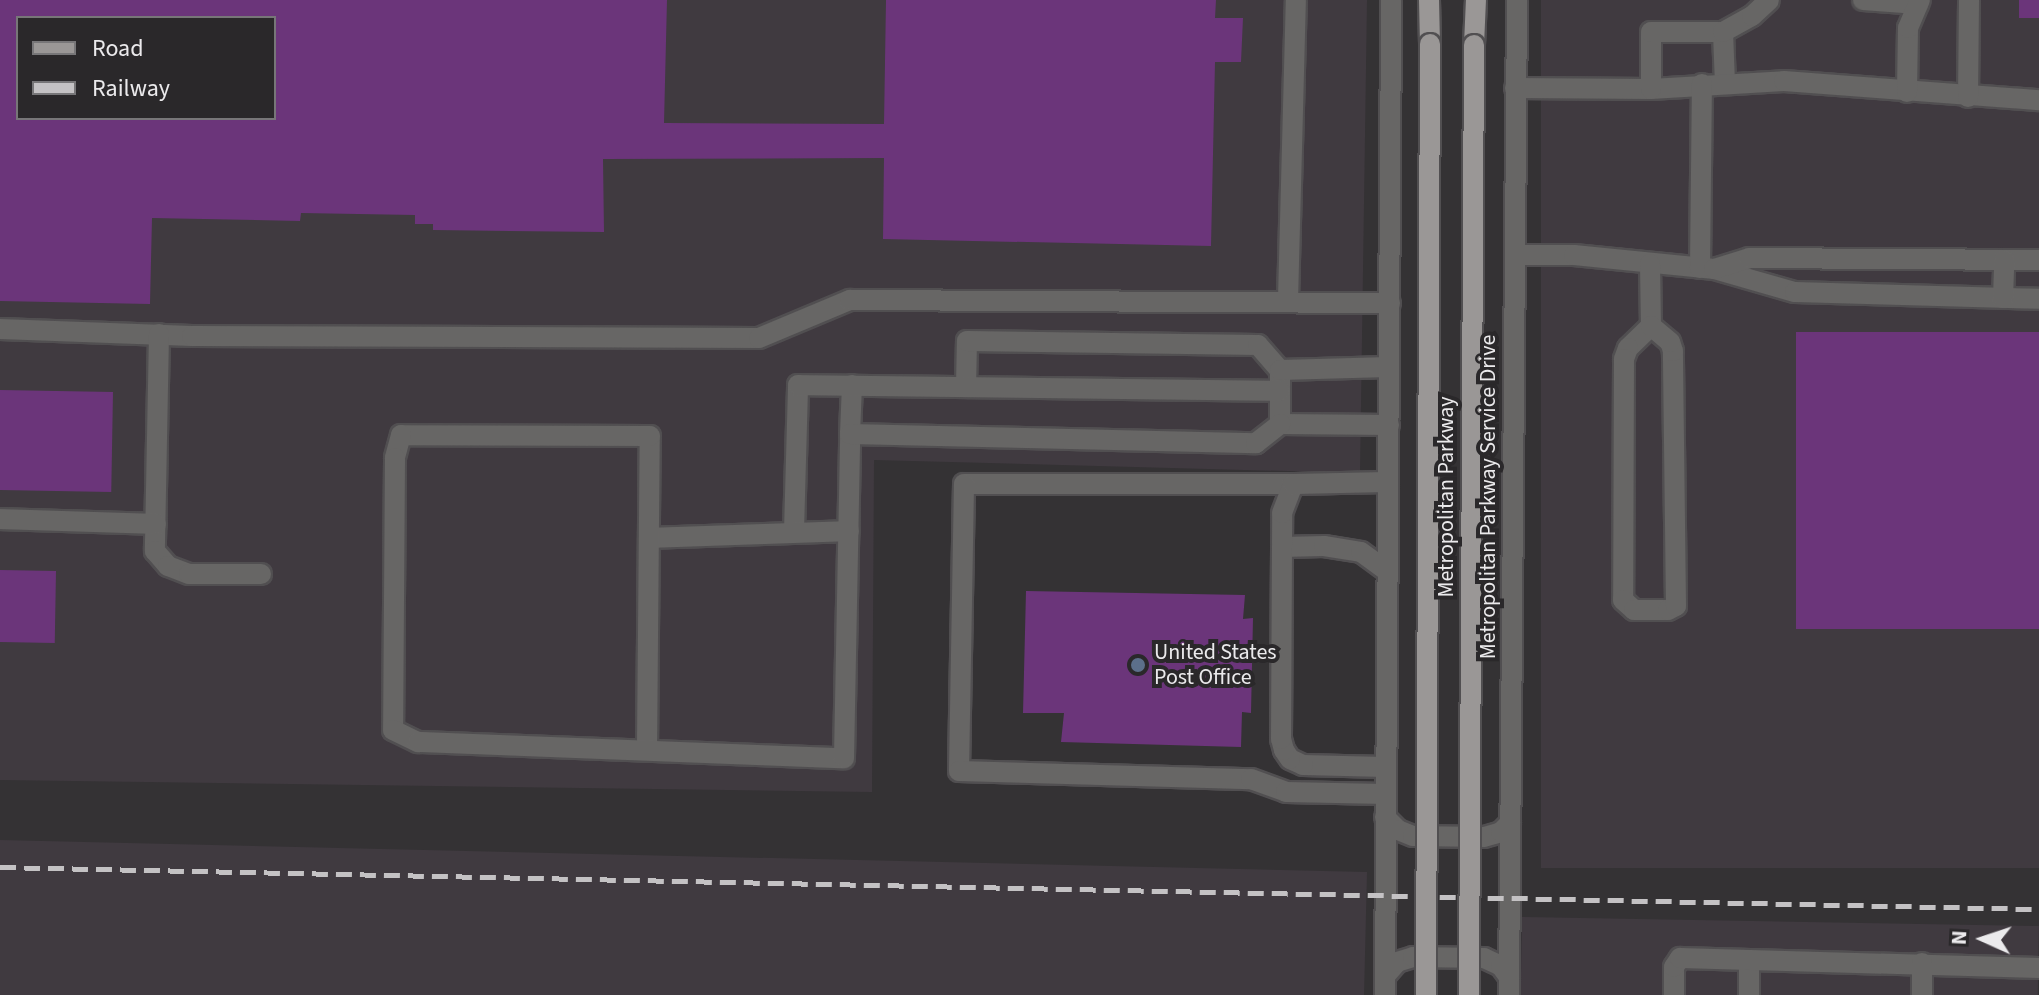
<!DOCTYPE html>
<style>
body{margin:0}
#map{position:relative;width:2039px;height:995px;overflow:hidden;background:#343234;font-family:"Source Sans 3",sans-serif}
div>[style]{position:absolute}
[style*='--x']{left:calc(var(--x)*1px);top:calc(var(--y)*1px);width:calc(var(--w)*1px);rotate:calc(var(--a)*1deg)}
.built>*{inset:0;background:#403a40;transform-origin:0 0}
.building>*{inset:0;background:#6b357a;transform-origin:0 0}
.roads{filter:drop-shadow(2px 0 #514f51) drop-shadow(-2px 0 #514f51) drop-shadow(0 2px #514f51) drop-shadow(0 -2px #514f51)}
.minor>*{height:20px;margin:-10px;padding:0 10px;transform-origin:10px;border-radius:10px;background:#676665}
.major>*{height:20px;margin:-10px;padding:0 10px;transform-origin:10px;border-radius:10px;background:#9a9796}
.rail>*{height:5px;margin-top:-2.5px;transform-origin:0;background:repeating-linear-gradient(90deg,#c4c2c4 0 16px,transparent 0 24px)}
.bridges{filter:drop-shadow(2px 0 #514f51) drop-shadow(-2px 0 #514f51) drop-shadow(0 2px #514f51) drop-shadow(0 -2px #514f51)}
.major-bridge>*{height:20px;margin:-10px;padding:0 10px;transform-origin:10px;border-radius:10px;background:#9a9796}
.dots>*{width:22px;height:22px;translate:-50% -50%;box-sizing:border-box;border:4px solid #2a282a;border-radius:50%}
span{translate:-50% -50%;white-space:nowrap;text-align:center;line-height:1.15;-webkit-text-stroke:8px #2a282a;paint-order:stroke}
.street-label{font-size:22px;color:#ebeaec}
.poi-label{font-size:22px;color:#ebeaec}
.left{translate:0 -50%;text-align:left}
.legend{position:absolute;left:16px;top:16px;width:260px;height:104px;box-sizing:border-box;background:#2a282a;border:2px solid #777678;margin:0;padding:10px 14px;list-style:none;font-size:24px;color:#ebeaec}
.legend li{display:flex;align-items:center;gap:16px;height:40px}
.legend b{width:40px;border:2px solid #777678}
.north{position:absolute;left:1943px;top:899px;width:80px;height:80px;-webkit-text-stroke:6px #2a282a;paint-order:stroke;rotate:273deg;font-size:22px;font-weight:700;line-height:32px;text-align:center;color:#ebeaec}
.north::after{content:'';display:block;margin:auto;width:28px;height:36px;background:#ebeaec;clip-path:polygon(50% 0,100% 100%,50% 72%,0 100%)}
</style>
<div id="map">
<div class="built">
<div style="clip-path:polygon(evenodd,0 0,1367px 0,1360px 473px,874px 460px,872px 792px,0 780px,0 0,18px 18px,274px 18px,274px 118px,18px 118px,18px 18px)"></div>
<div style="left:1541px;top:0;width:498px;height:868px"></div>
<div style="clip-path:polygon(0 840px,1367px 872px,1364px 995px,0 995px)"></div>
<div style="left:1522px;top:917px;width:517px;height:78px;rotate:1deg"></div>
</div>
<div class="building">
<div style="clip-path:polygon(evenodd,0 0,667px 0,664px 123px,884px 124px,886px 0,1216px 0,1215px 18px,1243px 18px,1241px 62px,1215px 62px,1211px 246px,883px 239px,884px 158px,603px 159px,604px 232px,433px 230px,433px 224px,415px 224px,415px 215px,301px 213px,300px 221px,152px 218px,150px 304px,0 301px,0 0,18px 18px,274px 18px,274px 118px,18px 118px,18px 18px)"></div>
<div style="left:2019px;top:0;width:20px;height:18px"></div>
<div style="left:1796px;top:332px;width:243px;height:297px"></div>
<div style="left:0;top:390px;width:113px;height:100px;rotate:1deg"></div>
<div style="left:0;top:570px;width:56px;height:72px;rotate:1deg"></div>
<div style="clip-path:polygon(1026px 591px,1245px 595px,1243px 619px,1253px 618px,1251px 713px,1242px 712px,1241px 747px,1061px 742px,1064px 713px,1023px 713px)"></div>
</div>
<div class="roads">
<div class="minor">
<div style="--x:1863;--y:0;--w:55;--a:4.2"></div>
<div style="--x:1723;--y:32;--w:51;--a:87.8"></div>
<div style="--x:1515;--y:88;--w:136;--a:0.4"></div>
<div style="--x:1651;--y:89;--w:133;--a:-3.4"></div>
<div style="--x:1784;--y:81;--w:256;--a:4.3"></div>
<div style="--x:1651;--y:89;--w:57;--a:-90"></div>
<div style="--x:1651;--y:32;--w:72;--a:0"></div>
<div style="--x:1723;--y:32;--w:33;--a:-29"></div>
<div style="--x:1752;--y:16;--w:23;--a:-43"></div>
<div style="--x:1907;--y:92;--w:64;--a:-89.1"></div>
<div style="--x:1908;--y:28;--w:30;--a:-67"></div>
<div style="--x:1968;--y:97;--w:97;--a:-89.4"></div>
<div style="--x:1515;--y:255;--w:59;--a:0"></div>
<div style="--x:1574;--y:255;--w:141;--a:5.7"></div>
<div style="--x:1714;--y:269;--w:84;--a:15.9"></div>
<div style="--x:1795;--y:292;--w:244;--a:1.6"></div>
<div style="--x:1650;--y:264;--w:62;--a:89.1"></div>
<div style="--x:1651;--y:326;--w:32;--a:136"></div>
<div style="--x:1628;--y:348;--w:12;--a:110"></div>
<div style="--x:1624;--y:359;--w:241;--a:90.2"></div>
<div style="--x:1623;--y:600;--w:15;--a:42"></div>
<div style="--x:1634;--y:610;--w:34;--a:0"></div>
<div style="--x:1668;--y:610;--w:9;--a:-27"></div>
<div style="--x:1676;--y:606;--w:255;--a:-90.7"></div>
<div style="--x:1673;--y:351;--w:9;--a:-108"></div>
<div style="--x:1670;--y:342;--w:25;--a:-140"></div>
<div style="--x:1700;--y:268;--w:184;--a:-89.4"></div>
<div style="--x:1714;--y:269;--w:37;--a:-17"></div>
<div style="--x:1749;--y:258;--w:290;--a:0.4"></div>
<div style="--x:2003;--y:298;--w:38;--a:-88"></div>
<div style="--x:1288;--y:300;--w:300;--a:-88.5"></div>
<div style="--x:0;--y:329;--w:192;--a:2.1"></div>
<div style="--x:192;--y:336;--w:567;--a:0.2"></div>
<div style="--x:759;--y:338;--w:99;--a:-22.7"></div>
<div style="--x:850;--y:300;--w:540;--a:0.32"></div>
<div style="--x:159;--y:334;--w:217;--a:91.1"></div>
<div style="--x:155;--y:551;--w:20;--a:49"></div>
<div style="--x:168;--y:566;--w:22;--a:21"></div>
<div style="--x:189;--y:574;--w:72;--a:0"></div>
<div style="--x:966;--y:387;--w:46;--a:-88.8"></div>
<div style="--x:967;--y:341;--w:291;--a:0.8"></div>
<div style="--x:1258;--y:345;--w:33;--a:49"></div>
<div style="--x:1389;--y:425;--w:109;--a:-179.5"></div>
<div style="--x:1280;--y:424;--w:54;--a:-90"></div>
<div style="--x:1280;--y:370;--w:109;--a:-1.6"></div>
<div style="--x:850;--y:434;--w:49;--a:-87.7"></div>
<div style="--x:1293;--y:484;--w:329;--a:180"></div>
<div style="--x:964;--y:484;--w:287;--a:91"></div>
<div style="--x:959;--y:771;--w:292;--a:1.6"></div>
<div style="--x:1251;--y:779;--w:37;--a:20"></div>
<div style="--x:1286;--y:792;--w:99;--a:1.2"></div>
<div style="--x:0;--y:519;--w:156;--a:1.8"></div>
<div style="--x:794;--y:531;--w:146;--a:-88.4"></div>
<div style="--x:798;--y:385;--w:482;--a:0.7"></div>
<div style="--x:650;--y:538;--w:199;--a:-2"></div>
<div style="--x:1282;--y:547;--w:42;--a:-1.4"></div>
<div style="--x:1324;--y:546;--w:37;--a:9"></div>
<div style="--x:1361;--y:552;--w:32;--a:36"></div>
<div style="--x:647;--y:749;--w:313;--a:-89.5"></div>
<div style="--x:650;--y:436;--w:249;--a:-179.8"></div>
<div style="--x:401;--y:435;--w:24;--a:105"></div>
<div style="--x:395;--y:458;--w:272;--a:90.4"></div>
<div style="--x:393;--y:730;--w:28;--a:26"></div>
<div style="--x:418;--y:742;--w:426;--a:2.2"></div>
<div style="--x:844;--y:758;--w:324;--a:-88.9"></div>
<div style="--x:850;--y:434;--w:406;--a:1.3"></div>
<div style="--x:1256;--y:443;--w:31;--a:-38"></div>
<div style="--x:1385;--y:767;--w:82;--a:-178.6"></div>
<div style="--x:1303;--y:765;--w:14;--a:-155"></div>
<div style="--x:1290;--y:759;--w:11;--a:-124"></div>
<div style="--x:1284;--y:750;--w:11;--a:-105"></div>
<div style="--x:1281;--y:739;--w:226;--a:-89.7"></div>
<div style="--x:1282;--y:513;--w:31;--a:-69"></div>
<div style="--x:1293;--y:484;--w:95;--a:-1.2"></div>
<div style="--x:1385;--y:817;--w:18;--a:45"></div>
<div style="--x:1398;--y:830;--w:16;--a:22"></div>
<div style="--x:1413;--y:836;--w:71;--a:0.8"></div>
<div style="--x:1484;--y:837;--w:18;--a:-16"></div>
<div style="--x:1501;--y:832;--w:13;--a:-45"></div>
<div style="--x:1749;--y:961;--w:34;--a:90"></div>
<div style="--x:1385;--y:976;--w:18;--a:-49"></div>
<div style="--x:1397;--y:962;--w:17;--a:-17"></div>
<div style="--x:1413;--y:957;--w:71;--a:0.8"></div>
<div style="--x:1484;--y:958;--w:19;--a:25"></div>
<div style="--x:1501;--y:966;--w:14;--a:54"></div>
<div style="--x:1385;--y:995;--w:995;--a:-89.65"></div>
<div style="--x:1509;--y:995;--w:995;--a:-89.54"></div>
<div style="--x:1674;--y:995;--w:28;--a:-90"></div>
<div style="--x:1674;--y:967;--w:11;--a:-56"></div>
<div style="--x:1680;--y:958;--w:359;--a:1.6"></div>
<div style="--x:1922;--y:995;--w:32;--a:-90"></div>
</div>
<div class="major">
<div style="--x:1429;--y:0;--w:44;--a:88.7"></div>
<div style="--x:1474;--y:45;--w:45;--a:-87.5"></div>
</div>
</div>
<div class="rail">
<div style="--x:0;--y:867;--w:2039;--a:1.18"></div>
</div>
<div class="bridges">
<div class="major-bridge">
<div style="--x:1426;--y:995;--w:951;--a:-89.76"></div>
<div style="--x:1469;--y:995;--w:950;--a:-89.7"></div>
</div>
</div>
<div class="dots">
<div style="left:1138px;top:665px;background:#5c6f8a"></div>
</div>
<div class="street-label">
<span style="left:1447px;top:497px;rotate:-90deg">Metropolitan Parkway</span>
<span style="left:1489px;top:497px;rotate:-90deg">Metropolitan Parkway Service Drive</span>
</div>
<div class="poi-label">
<span class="left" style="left:1154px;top:665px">United States<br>Post Office</span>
</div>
<ul class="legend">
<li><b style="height:10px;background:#9a9796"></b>Road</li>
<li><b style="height:10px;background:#c4c2c4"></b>Railway</li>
</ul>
<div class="north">N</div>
</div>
